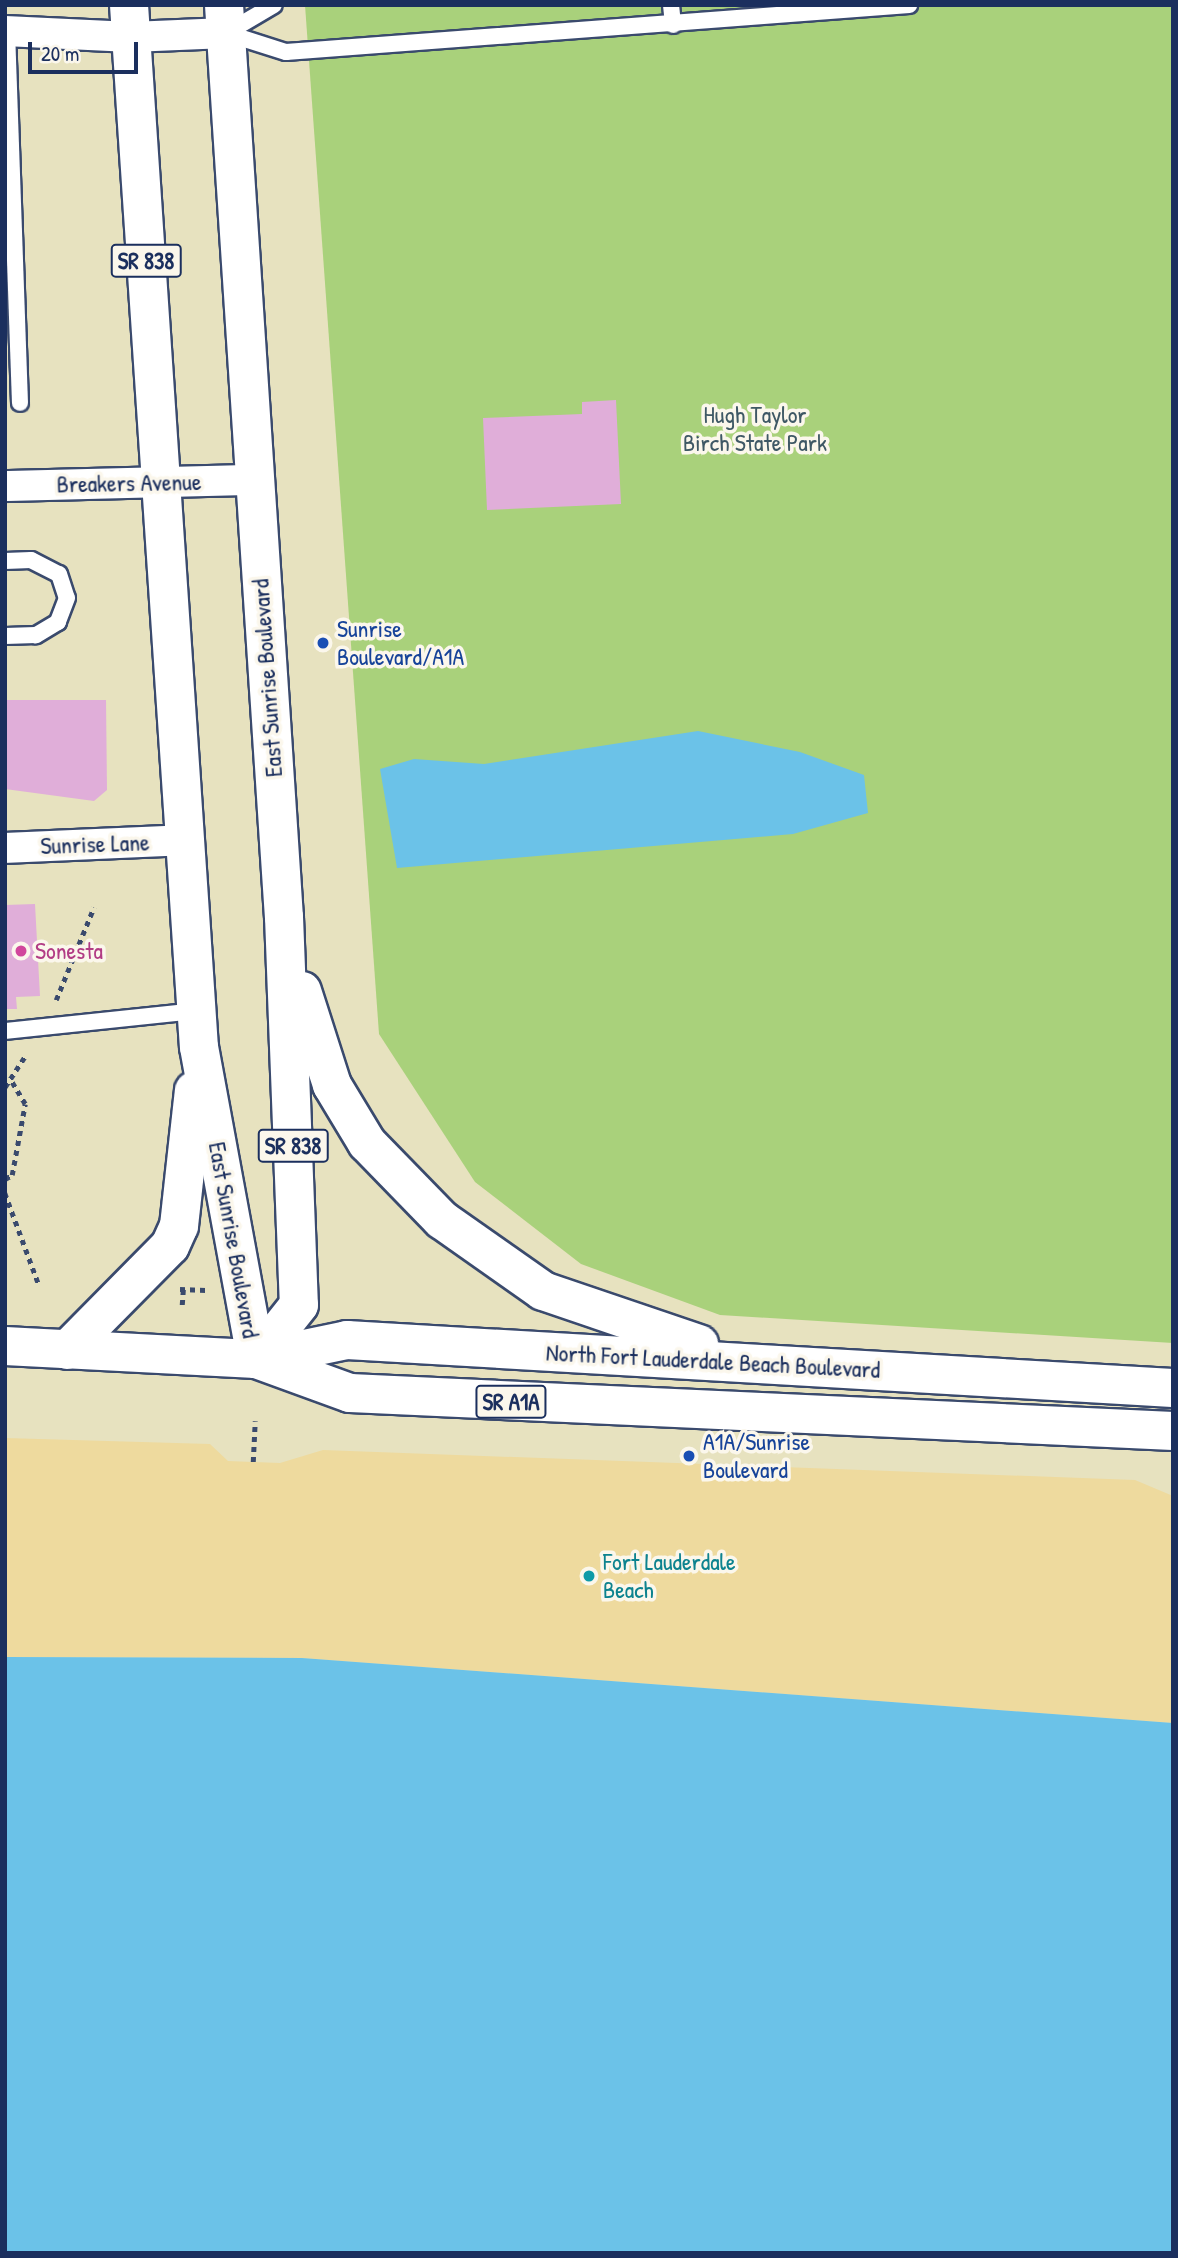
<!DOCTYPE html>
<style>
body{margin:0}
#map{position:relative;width:1178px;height:2258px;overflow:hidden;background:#e7e2bf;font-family:"Patrick Hand",sans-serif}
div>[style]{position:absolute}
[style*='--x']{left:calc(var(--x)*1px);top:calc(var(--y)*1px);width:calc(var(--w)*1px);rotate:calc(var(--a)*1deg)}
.green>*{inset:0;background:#a9d17b}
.sand>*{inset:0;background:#eeda9e}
.water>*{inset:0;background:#6bc2e8}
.building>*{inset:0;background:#e0aed9}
.path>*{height:4.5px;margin-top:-2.25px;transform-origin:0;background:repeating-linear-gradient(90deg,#3a4a6d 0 5px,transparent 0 10px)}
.roads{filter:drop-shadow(2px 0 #3a4a6d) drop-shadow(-2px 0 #3a4a6d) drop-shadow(0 2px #3a4a6d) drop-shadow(0 -2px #3a4a6d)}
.service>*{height:16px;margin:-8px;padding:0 8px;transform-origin:8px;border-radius:8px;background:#fff}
.minor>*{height:30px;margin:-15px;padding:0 15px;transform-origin:15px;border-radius:15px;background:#fff}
.primary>*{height:38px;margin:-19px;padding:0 19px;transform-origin:19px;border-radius:19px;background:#fff}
.dots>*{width:19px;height:19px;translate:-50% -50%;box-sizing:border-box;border:4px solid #fbf7ec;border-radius:50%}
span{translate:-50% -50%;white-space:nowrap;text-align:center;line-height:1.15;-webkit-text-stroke:7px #fbf7ec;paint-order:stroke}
.shield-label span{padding:2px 5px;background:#fbf7ec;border:2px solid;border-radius:5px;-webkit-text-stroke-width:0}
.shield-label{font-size:23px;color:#1b2f5e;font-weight:700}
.park-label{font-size:24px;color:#3e5865}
.street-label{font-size:24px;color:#1b2f5e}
.transit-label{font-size:24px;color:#164399}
.left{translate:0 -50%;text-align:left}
.hotel-label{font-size:24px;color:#b23c85}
.culture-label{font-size:24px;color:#0d838f}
.frame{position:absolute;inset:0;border:7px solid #1b2f5e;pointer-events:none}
.scale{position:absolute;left:28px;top:42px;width:110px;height:32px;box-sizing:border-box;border:4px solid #1b2f5e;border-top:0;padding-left:9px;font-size:21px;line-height:24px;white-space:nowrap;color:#1b2f5e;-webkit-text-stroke:5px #fbf7ec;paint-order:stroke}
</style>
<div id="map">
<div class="green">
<div style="clip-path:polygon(305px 5px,1173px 5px,1173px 1343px,720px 1315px,581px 1264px,475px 1182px,379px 1034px)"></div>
</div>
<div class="sand">
<div style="clip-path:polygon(5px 1438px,210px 1444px,228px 1461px,253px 1462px,280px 1463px,323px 1450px,1135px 1480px,1173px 1496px,1173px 1723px,302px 1658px,5px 1657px)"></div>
</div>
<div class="water">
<div style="clip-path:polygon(698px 731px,800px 752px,864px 775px,868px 813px,793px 834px,397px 868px,380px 769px,414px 759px,484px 764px)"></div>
<div style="clip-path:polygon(5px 1657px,302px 1658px,1173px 1723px,1173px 2253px,5px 2253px)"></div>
</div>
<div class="building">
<div style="clip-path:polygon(616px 400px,621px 504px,487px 510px,483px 418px,582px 414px,582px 402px)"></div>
<div style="clip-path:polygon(5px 700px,106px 700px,107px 790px,94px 801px,5px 789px)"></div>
<div style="clip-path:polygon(35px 904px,40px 996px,16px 997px,17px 1009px,5px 1009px,5px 905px)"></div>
</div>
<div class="path">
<div style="--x:56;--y:1000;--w:100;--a:-67.8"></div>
<div style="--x:5;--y:1087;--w:37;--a:-57"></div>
<div style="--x:5;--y:1179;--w:8;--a:-30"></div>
<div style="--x:12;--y:1175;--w:72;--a:-79.6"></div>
<div style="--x:25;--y:1104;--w:29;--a:-121"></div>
<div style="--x:5;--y:1193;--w:98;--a:69.7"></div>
<div style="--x:180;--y:1289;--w:26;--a:2"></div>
<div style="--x:182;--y:1305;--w:16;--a:-86"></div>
<div style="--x:253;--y:1462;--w:41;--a:-87.2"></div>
</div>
<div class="roads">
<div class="service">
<div style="--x:671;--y:5;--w:20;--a:84"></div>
<div style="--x:7;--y:31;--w:372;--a:88"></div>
<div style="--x:228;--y:32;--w:53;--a:-30.4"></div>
<div style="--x:226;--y:33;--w:63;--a:17.6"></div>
<div style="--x:286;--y:52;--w:625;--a:-4.31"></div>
<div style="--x:5;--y:561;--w:26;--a:-2"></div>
<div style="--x:31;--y:560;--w:31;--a:27"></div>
<div style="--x:59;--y:574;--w:25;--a:72"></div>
<div style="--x:67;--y:598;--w:26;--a:111"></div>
<div style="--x:58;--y:622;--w:26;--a:149"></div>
<div style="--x:36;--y:635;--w:31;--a:178"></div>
<div style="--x:5;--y:1031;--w:192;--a:-6"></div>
</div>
<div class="minor">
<div style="--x:5;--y:31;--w:126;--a:2.7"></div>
<div style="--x:131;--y:37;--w:95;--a:-2.4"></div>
<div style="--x:5;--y:486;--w:247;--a:-1.4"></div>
<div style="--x:5;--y:848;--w:180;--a:-2.5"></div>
</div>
<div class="primary">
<div style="--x:129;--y:5;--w:1044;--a:86.16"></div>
<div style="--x:199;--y:1047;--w:317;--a:79.6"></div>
<div style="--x:224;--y:5;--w:914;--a:86.24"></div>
<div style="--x:284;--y:917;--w:388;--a:87.8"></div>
<div style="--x:299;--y:1305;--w:69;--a:128.5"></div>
<div style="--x:302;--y:991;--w:99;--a:72.3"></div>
<div style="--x:332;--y:1085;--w:68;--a:58.9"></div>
<div style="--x:367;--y:1143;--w:107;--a:45.8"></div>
<div style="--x:442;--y:1220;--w:123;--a:35.1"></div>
<div style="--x:543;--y:1291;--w:165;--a:18.8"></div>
<div style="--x:5;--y:1346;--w:251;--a:3"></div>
<div style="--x:256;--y:1359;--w:93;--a:-11.8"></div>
<div style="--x:347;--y:1340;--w:827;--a:3.33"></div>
<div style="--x:67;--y:1350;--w:146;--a:-45.3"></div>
<div style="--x:170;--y:1246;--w:22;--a:-66"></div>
<div style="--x:179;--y:1226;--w:136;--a:-83.7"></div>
<div style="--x:256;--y:1359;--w:100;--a:19.9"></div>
<div style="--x:350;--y:1393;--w:824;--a:2.64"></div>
</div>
</div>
<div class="dots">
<div style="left:323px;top:643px;background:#1a4fb4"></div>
<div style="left:21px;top:951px;background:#d1479c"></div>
<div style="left:689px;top:1456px;background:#1a4fb4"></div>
<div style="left:589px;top:1576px;background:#0f9aa8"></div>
</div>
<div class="shield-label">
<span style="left:146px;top:261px">SR 838</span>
<span style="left:293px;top:1146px">SR 838</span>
<span style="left:511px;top:1402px">SR A1A</span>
</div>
<div class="park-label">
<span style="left:755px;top:429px">Hugh Taylor<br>Birch State Park</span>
</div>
<div class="street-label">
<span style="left:129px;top:483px;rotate:-1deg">Breakers Avenue</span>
<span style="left:267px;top:678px;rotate:-94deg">East Sunrise Boulevard</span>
<span style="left:95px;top:844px;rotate:-2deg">Sunrise Lane</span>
<span style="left:234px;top:1240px;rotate:80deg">East Sunrise Boulevard</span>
<span style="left:713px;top:1361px;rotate:3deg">North Fort Lauderdale Beach Boulevard</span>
</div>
<div class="transit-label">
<span class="left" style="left:337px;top:643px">Sunrise<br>Boulevard/A1A</span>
<span class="left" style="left:703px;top:1456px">A1A/Sunrise<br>Boulevard</span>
</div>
<div class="hotel-label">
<span class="left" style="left:35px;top:951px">Sonesta</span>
</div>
<div class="culture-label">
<span class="left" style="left:603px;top:1576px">Fort Lauderdale<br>Beach</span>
</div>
<div class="frame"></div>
<div class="scale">20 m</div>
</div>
